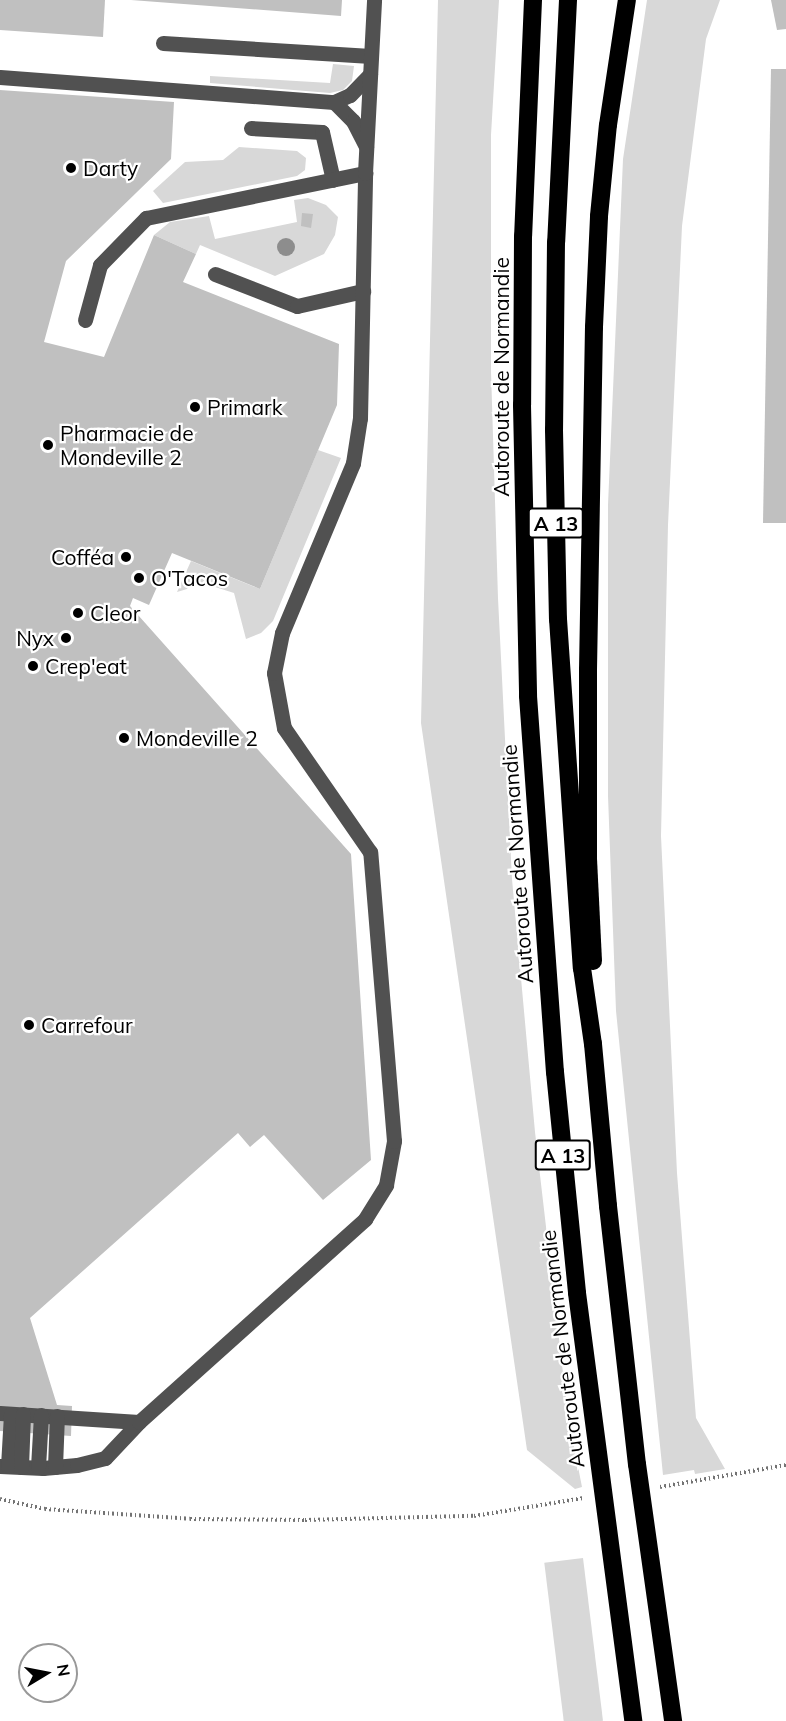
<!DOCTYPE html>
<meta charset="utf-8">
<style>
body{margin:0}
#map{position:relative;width:786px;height:1721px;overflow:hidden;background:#fff;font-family:Mulish,sans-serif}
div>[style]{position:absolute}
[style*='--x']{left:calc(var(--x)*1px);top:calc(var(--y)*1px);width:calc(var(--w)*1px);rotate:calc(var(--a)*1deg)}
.green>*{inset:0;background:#d8d8d8;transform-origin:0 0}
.building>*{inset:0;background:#c0c0c0}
.path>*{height:4px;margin-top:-2px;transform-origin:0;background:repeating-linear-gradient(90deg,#737373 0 1.5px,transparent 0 4.5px)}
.minor>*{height:15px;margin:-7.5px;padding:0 7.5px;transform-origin:7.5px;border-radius:7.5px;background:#515151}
.highway>*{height:18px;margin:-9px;padding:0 9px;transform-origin:9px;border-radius:9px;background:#000}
.trees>*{width:18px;height:18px;margin:-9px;border-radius:50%;background:#8d8d8d}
.dots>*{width:16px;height:16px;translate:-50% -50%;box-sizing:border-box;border:3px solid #fff;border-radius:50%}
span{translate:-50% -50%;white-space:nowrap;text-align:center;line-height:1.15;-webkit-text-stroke:4.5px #fff;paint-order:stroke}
.shield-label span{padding:2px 4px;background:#fff;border:2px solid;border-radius:4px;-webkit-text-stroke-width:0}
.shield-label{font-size:20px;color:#000;font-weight:700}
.poi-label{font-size:21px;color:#000}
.left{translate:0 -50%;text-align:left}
.right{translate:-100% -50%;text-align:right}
.street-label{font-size:21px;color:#000}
.north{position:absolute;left:18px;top:1643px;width:60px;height:60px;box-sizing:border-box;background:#fff;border:2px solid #999;border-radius:50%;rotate:80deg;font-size:16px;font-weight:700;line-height:24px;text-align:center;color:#000}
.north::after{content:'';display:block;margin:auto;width:21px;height:27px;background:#000;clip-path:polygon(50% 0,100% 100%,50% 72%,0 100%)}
</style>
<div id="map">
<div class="green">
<div style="clip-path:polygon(438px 0,499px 0,491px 135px,491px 371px,498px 598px,512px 879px,535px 1132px,568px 1416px,582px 1487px,575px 1489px,527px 1450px,421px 723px)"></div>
<div style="clip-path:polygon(647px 0,720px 0,706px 39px,682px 226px,668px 525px,661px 836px,677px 1173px,696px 1418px,725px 1469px,695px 1474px,694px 1470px,663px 1475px,616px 1011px,608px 796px,608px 505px,623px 159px)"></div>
<div style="clip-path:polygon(333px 64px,354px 66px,352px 81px,343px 90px,330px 93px,210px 83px,210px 76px,330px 83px)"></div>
<div style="clip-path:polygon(239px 147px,297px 151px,306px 158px,305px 170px,297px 176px,163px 203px,153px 191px,185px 162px,223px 160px)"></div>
<div style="clip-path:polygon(308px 198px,326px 205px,338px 217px,335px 235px,324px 254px,275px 276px,200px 245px,196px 254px,154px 235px,170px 222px,209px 216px,215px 239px,297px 222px,294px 200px)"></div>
<div style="clip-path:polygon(318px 450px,341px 458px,273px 621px,261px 633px,246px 639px,234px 593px,193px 580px,187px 589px,177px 592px,191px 561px,260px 589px)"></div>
<div style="left:583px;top:1558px;width:164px;height:39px;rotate:83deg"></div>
</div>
<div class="building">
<div style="clip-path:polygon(0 0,105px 0,103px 37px,0 30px)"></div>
<div style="clip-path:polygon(131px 0,342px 0,341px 16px)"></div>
<div style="clip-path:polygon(771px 0,786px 0,786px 29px,777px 30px)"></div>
<div style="clip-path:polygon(771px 69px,786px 69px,786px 523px,763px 523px)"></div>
<div style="clip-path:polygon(0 90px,174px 102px,171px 159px,66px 261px,44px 342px,104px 357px,154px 235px,196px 254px,183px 282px,339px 344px,337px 405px,260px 589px,172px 553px,149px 605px,133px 598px,130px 606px,351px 854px,371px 1160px,323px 1200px,264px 1135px,250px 1147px,238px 1133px,30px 1318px,57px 1405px,72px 1406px,71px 1436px,0 1431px)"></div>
<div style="clip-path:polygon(302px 213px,313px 214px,311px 228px,301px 226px)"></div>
</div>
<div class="path">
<div style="--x:660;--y:1487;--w:128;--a:-9.9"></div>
<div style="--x:0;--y:1499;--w:46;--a:12.5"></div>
<div style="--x:45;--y:1509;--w:145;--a:3.9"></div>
<div style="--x:190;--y:1519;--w:115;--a:0.5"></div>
<div style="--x:305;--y:1520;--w:169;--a:-1.4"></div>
<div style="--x:474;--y:1516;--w:111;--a:-9.3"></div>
</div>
<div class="minor">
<div style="--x:163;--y:43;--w:208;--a:3.6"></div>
<div style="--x:0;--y:77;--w:335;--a:4.3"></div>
<div style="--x:334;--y:102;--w:17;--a:-24"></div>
<div style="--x:350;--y:95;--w:29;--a:-46"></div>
<div style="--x:334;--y:102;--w:27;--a:45"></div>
<div style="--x:353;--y:121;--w:29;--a:63"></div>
<div style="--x:251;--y:128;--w:71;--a:3.2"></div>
<div style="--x:322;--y:132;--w:49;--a:77.1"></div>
<div style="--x:215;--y:274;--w:88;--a:21.3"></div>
<div style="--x:297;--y:306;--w:68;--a:-12.8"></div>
<div style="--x:85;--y:320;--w:57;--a:-74.7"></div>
<div style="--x:100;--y:265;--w:66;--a:-45.6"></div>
<div style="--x:146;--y:218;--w:224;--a:-11.6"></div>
<div style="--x:0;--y:1413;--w:139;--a:3.7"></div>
<div style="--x:0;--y:1466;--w:43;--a:2.7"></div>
<div style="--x:43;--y:1468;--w:34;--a:-5"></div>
<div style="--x:77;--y:1465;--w:29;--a:-14"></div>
<div style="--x:105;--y:1458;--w:50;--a:-46.6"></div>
<div style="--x:139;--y:1422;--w:304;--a:-41.9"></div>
<div style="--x:365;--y:1219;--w:40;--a:-58"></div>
<div style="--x:386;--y:1185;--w:45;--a:-79.7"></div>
<div style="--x:394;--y:1141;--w:290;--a:-94.7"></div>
<div style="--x:370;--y:852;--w:151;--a:-124.7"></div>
<div style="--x:284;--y:728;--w:56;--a:-100.3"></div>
<div style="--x:274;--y:673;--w:41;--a:-78.7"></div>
<div style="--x:282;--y:633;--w:184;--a:-67.3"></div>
<div style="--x:353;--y:463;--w:46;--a:-81.2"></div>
<div style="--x:360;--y:418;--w:245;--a:-88.8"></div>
<div style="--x:365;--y:173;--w:173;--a:-87"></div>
<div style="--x:8;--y:1466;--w:52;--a:-86.7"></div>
<div style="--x:21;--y:1467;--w:53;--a:-87.8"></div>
<div style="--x:38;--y:1467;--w:52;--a:-86.7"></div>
<div style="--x:55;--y:1467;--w:51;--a:-87.8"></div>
</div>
<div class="highway">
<div style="--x:533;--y:0;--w:236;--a:92.4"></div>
<div style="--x:523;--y:236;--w:169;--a:90.3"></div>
<div style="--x:522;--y:405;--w:291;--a:88.8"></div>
<div style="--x:528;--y:696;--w:377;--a:85.9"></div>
<div style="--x:555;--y:1072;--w:222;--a:84.3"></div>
<div style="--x:577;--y:1293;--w:432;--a:82.5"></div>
<div style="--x:568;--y:0;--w:242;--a:92.8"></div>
<div style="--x:556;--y:242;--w:188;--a:90.6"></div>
<div style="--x:554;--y:430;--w:189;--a:88.8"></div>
<div style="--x:558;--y:619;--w:350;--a:86.1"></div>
<div style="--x:582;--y:968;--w:77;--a:81.8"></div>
<div style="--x:593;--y:1044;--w:163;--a:84.7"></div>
<div style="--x:608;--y:1206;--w:260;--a:83.6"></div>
<div style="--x:637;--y:1464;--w:260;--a:82"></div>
<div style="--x:593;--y:961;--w:104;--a:-92.8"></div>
<div style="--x:588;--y:857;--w:187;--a:-90"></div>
<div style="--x:588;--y:670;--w:343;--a:-89"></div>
<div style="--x:594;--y:327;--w:111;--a:-87.4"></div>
<div style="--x:599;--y:216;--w:91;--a:-84.4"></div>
<div style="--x:608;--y:125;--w:126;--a:-81.4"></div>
</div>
<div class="trees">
<div style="left:286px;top:247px"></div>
</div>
<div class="dots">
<div style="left:71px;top:168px;background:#000"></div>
<div style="left:195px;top:407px;background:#000"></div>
<div style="left:48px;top:445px;background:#000"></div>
<div style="left:126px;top:557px;background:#000"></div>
<div style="left:139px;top:578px;background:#000"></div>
<div style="left:78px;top:613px;background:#000"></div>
<div style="left:66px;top:638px;background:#000"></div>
<div style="left:33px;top:666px;background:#000"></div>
<div style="left:124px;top:738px;background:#000"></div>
<div style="left:29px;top:1025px;background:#000"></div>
</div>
<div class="shield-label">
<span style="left:556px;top:523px">A 13</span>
<span style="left:563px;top:1155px">A 13</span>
</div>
<div class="poi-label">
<span class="left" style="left:83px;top:168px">Darty</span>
<span class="left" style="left:207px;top:407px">Primark</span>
<span class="left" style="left:60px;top:445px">Pharmacie de<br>Mondeville 2</span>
<span class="right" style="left:114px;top:557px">Cofféa</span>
<span class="left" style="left:151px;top:578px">O'Tacos</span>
<span class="left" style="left:90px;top:613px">Cleor</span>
<span class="right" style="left:54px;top:638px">Nyx</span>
<span class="left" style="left:45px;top:666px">Crep'eat</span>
<span class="left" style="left:136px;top:738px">Mondeville 2</span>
<span class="left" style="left:41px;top:1025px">Carrefour</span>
</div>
<div class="street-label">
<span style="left:501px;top:377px;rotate:-90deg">Autoroute de Normandie</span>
<span style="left:517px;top:864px;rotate:-94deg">Autoroute de Normandie</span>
<span style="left:562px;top:1349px;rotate:-97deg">Autoroute de Normandie</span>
</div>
<div class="north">N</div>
</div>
